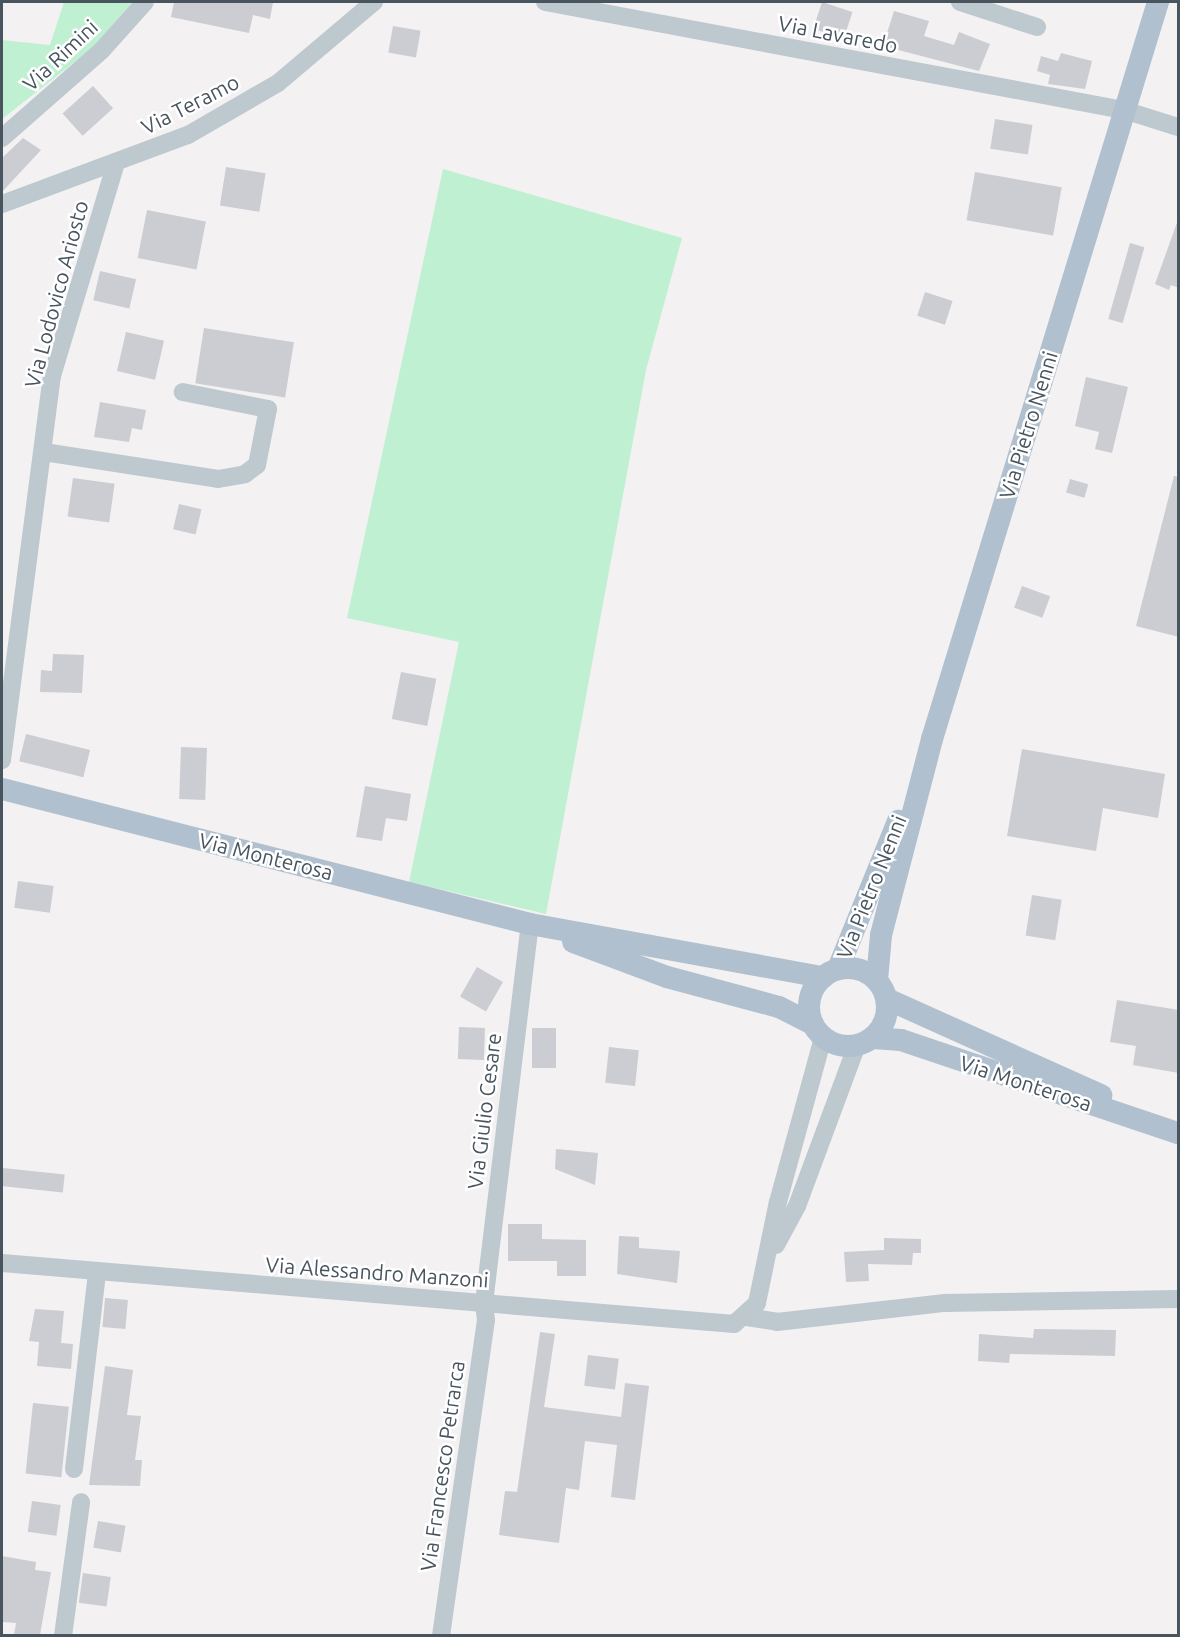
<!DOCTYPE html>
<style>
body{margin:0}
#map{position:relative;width:1180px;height:1637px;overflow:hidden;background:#f3f1f1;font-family:Ubuntu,sans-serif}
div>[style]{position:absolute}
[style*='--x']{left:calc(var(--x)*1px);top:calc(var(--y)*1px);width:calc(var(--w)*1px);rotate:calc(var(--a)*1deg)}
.green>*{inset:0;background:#c0f0d2}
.building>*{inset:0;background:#cbcdd3;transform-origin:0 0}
.minor>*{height:18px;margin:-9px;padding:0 9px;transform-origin:9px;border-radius:9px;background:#bec8cf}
.major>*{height:22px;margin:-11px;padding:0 11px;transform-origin:11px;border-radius:11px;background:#b0c0cf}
.major>.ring{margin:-11px;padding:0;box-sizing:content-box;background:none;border:22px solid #b0c0cf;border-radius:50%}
span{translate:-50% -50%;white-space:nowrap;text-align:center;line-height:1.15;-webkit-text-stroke:5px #fff;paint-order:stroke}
.street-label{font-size:21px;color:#48545e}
.frame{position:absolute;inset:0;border:3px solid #48545e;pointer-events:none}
</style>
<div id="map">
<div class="green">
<div style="clip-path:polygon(64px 2px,133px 2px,90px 50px,2px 119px,2px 40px,50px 45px)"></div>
<div style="clip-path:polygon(443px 169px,682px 238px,646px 370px,546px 914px,409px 882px,459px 642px,347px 618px)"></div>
</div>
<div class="building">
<div style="clip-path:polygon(174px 2px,273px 2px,270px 19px,253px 15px,249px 33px,171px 17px)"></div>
<div style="left:822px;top:2px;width:32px;height:28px;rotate:18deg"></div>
<div style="clip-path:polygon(894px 11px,929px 21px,924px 36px,954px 45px,959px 32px,990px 44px,979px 71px,883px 46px)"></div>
<div style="left:393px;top:26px;width:28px;height:27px;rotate:10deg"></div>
<div style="clip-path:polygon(1061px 53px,1092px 61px,1085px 89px,1048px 84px,1050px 75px,1037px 71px,1041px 56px,1058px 61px)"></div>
<div style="left:93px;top:86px;width:30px;height:41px;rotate:48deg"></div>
<div style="left:995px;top:119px;width:38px;height:30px;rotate:9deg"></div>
<div style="clip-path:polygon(23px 138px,41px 150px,2px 192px,2px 158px)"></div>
<div style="left:226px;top:167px;width:40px;height:39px;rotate:9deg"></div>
<div style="left:975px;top:172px;width:88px;height:49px;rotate:10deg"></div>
<div style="left:147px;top:210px;width:60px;height:49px;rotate:11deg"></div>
<div style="clip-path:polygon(1179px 217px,1179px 288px,1171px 285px,1169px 290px,1155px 284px)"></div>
<div style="left:1130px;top:243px;width:15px;height:79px;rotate:16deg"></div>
<div style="left:100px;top:271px;width:37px;height:30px;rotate:13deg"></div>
<div style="left:925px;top:292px;width:29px;height:25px;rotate:18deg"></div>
<div style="left:204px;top:328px;width:91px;height:56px;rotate:9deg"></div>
<div style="left:126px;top:332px;width:39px;height:40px;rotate:13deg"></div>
<div style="clip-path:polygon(1086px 377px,1128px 387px,1112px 453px,1095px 449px,1099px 432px,1075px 426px)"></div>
<div style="clip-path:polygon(100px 402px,146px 410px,142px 430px,132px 428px,129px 442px,94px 437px)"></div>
<div style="clip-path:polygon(1174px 476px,1179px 477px,1179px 637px,1136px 626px)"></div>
<div style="left:73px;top:478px;width:42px;height:39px;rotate:8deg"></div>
<div style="left:1070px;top:479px;width:19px;height:14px;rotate:16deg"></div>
<div style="left:179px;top:504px;width:23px;height:26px;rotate:13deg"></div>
<div style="left:1022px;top:586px;width:30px;height:23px;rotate:20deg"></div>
<div style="clip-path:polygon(53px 654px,84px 655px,82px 693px,40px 692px,41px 670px,52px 671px)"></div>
<div style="left:401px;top:672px;width:36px;height:48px;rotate:11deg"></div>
<div style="left:26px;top:734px;width:66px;height:28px;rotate:14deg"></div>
<div style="left:181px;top:747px;width:26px;height:52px;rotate:2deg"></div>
<div style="clip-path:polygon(1022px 749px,1165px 774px,1158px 818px,1103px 808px,1096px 851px,1007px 836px)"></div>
<div style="clip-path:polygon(365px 786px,411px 794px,407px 821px,386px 818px,382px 841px,356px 837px)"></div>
<div style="left:18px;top:881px;width:36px;height:27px;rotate:8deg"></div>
<div style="left:1032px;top:895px;width:30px;height:41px;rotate:9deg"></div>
<div style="left:477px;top:967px;width:30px;height:34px;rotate:30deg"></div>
<div style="clip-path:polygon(1117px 1000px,1179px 1010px,1179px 1073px,1133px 1065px,1136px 1046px,1110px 1042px)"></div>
<div style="left:459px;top:1027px;width:26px;height:32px;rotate:2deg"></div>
<div style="left:532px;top:1028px;width:24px;height:40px"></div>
<div style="left:609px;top:1047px;width:30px;height:36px;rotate:6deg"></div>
<div style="clip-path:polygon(556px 1149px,598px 1153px,595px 1185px,555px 1169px)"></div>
<div style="left:3px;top:1168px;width:62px;height:18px;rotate:6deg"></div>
<div style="clip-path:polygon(508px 1224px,542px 1224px,542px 1239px,586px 1240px,586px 1276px,557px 1276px,557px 1261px,508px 1261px)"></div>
<div style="clip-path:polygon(619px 1236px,639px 1237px,639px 1248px,680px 1251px,677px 1283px,617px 1274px)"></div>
<div style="clip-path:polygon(884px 1238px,921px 1239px,921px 1253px,913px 1253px,912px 1265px,868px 1264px,869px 1281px,846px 1282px,844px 1252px,884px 1250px)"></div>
<div style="left:105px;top:1298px;width:23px;height:29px;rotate:5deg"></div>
<div style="clip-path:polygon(35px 1309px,64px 1311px,61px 1343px,73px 1344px,71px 1369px,37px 1366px,39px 1342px,29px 1341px)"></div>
<div style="clip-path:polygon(1034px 1329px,1116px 1330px,1115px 1356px,1010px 1354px,1009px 1363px,978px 1361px,979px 1334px,1033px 1338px)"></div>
<div style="clip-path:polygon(540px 1332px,555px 1334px,544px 1407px,621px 1417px,625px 1383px,649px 1386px,635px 1500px,611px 1497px,617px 1445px,585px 1441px,579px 1490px,566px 1488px,559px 1543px,499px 1535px,505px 1491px,517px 1492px)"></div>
<div style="left:588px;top:1355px;width:31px;height:31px;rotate:7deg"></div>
<div style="clip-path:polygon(105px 1366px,133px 1370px,127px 1415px,141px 1416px,135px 1460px,142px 1460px,140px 1486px,89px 1485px)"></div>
<div style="left:33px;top:1403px;width:36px;height:71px;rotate:6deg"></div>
<div style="left:32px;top:1501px;width:29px;height:31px;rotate:8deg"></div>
<div style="left:98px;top:1521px;width:28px;height:27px;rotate:10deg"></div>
<div style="clip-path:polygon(2px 1556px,36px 1562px,35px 1570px,51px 1572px,40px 1635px,14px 1635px,16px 1623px,2px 1622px)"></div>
<div style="left:83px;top:1573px;width:28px;height:30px;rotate:8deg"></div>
</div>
<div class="minor">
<div style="--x:545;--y:2;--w:589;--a:10.57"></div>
<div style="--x:1124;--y:110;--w:57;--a:17.5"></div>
<div style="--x:960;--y:2;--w:81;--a:18"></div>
<div style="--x:2;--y:138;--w:133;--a:-41.3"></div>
<div style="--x:102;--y:50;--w:64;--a:-48.1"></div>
<div style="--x:2;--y:204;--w:198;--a:-20.4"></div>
<div style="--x:188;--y:135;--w:104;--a:-30"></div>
<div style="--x:278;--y:83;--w:126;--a:-40.2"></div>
<div style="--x:44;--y:452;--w:176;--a:8.8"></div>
<div style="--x:218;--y:479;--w:27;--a:-10"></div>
<div style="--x:245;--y:474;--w:15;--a:-37"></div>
<div style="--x:257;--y:465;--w:57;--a:-78.9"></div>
<div style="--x:268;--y:409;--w:87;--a:-168.7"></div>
<div style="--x:2;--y:760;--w:387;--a:-82.6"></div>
<div style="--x:52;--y:376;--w:222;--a:-73.3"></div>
<div style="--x:776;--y:1245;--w:44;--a:-61.7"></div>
<div style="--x:797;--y:1206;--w:172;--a:-69.6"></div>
<div style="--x:2;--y:1263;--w:735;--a:4.76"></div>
<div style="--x:734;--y:1324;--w:31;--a:-42"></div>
<div style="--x:757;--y:1303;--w:103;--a:-78.3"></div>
<div style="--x:778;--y:1202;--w:171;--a:-74.7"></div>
<div style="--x:747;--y:1317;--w:30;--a:9"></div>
<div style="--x:777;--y:1322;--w:169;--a:-6.5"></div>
<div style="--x:945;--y:1303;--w:233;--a:-1"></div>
<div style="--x:74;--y:1469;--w:197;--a:-83.3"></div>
<div style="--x:63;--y:1636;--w:135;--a:-82.3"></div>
<div style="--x:441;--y:1636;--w:319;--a:-81.9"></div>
<div style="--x:486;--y:1320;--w:17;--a:-97"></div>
<div style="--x:484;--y:1303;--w:382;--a:-83.1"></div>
</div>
<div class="major">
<div style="--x:2;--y:789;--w:545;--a:14.34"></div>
<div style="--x:530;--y:924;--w:298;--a:10.3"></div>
<div style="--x:573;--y:942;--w:100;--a:20.4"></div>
<div style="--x:667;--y:977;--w:116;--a:15"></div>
<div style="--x:779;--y:1007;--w:38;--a:27"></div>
<div class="ring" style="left:809px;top:968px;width:56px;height:56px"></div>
<div style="--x:838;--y:969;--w:160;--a:-67.9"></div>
<div style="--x:877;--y:980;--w:45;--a:-84.9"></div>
<div style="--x:881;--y:935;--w:203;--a:-75.4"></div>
<div style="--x:932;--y:739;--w:771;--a:-72.95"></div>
<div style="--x:887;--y:999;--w:235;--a:24.2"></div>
<div style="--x:873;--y:1038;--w:28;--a:4"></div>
<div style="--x:901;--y:1040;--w:292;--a:18.6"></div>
</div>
<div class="street-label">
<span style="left:838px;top:34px;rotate:11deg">Via Lavaredo</span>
<span style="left:60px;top:55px;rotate:-43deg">Via Rimini</span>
<span style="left:190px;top:104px;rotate:-27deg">Via Teramo</span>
<span style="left:56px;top:294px;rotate:-75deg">Via Lodovico Ariosto</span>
<span style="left:1028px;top:425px;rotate:-73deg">Via Pietro Nenni</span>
<span style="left:266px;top:856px;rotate:14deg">Via Monterosa</span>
<span style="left:871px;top:887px;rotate:-68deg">Via Pietro Nenni</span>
<span style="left:1026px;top:1083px;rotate:18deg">Via Monterosa</span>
<span style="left:484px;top:1111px;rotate:-83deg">Via Giulio Cesare</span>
<span style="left:377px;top:1272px;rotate:4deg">Via Alessandro Manzoni</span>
<span style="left:442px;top:1466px;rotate:-82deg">Via Francesco Petrarca</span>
</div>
<div class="frame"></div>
</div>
